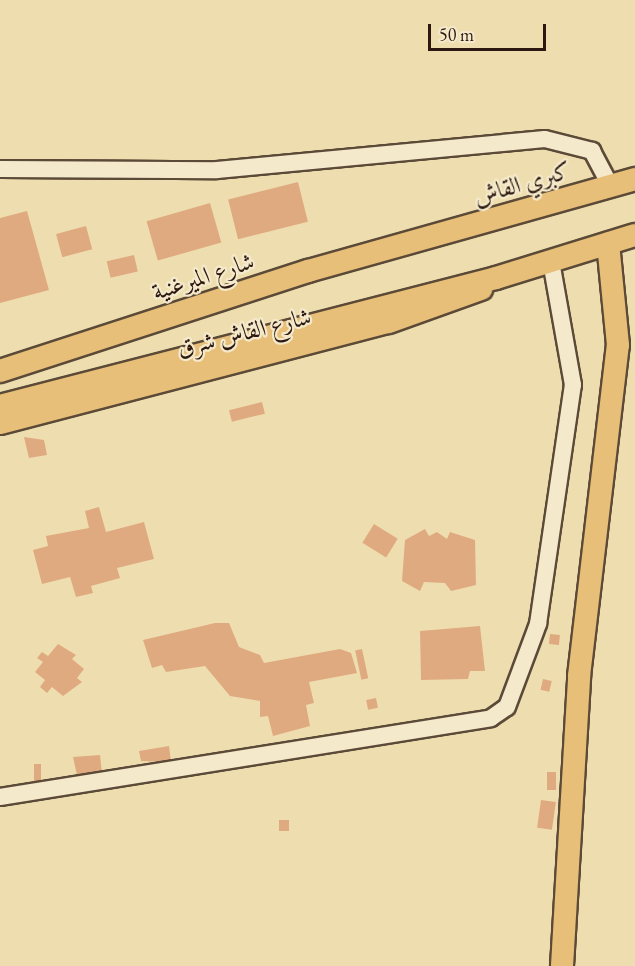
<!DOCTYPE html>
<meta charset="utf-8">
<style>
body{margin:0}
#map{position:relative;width:635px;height:966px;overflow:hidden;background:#eedeaf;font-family:"EB Garamond",Amiri,serif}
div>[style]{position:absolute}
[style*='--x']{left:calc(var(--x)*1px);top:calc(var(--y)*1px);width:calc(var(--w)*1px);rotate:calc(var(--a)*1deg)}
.building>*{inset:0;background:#e0aa80;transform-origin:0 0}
.roads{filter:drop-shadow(2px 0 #5c4a38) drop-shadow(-2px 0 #5c4a38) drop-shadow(0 2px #5c4a38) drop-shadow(0 -2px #5c4a38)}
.minor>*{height:16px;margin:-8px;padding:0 8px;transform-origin:8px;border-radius:8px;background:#f4eacb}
.major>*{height:22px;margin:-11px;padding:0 11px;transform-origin:11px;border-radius:11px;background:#e7bf78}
span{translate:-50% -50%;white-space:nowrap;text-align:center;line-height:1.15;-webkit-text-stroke:4.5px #f4eacb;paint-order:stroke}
.street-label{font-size:24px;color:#2c1810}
.scale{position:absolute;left:428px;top:24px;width:118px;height:27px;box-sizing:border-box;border:3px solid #2c1810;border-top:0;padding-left:8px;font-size:18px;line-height:21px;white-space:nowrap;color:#2c1810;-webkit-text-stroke:4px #f4eacb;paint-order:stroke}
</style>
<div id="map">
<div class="building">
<div style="left:298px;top:182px;width:41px;height:72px;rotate:76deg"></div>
<div style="left:210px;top:203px;width:41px;height:66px;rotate:74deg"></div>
<div style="clip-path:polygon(27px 211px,49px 290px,0 303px,0 218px)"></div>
<div style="left:86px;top:226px;width:24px;height:31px;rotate:75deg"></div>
<div style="left:134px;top:255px;width:17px;height:28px;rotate:77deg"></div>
<div style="left:262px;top:402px;width:12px;height:34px;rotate:76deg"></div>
<div style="clip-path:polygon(24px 437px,44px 440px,47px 455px,29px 458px)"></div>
<div style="clip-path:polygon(99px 507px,106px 532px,144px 522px,154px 559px,117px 568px,120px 578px,91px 586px,93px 593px,76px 597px,70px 577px,42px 584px,33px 550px,48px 546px,46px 536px,89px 528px,85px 511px)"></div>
<div style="left:374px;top:524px;width:28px;height:22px;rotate:32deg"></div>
<div style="clip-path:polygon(425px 529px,429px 536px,437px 532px,447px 539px,450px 532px,475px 540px,476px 585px,451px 591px,445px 583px,424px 582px,420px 591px,402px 581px,405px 540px)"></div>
<div style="clip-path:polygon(215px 623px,229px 623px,239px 647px,260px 655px,264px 663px,340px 649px,351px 653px,357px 673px,309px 682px,314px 703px,306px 705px,310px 726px,273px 736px,268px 716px,260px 717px,260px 701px,230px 696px,205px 666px,166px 672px,162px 665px,152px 668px,143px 640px)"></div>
<div style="clip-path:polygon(480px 626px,485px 671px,470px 671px,468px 679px,421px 680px,420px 631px)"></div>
<div style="left:550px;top:634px;width:10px;height:10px;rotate:6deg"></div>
<div style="clip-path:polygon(58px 644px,76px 655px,72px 659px,84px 669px,77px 678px,82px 682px,63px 696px,52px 687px,47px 693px,40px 687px,45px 680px,35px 672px,43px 662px,37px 658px,42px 652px,48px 656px)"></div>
<div style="left:362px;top:649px;width:30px;height:7px;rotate:78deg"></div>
<div style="left:543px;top:679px;width:9px;height:11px;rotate:13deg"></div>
<div style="left:376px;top:698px;width:10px;height:10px;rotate:79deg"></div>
<div style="clip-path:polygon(169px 746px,171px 762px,141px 761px,139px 751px)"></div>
<div style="clip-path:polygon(100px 755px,102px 774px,77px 775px,73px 757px)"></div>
<div style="left:34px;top:764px;width:7px;height:20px"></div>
<div style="left:547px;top:772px;width:9px;height:18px"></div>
<div style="left:541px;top:800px;width:15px;height:28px;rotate:8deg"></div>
<div style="left:279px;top:820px;width:10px;height:11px"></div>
</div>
<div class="roads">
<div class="minor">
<div style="--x:0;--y:169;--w:217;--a:0.3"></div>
<div style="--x:217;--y:170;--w:329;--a:-5.4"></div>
<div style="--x:545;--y:139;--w:49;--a:14.3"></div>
<div style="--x:592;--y:151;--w:40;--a:62"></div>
<div style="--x:0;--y:797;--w:497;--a:-9.1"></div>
<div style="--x:491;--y:718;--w:19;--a:-35"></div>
<div style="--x:507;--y:707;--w:89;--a:-69.5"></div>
<div style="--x:538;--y:624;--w:242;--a:-81.7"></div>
<div style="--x:573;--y:385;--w:126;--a:-100.1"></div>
</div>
<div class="major">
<div style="--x:0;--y:371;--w:324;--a:-18"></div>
<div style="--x:308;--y:271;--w:340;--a:-15.7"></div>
<div style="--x:0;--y:406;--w:512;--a:-14.47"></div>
<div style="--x:496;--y:278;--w:145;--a:-17.2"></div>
<div style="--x:0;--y:423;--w:402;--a:-14.6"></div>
<div style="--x:389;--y:322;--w:98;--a:-19.7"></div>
<div style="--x:562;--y:966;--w:290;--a:-86.6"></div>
<div style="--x:579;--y:676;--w:333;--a:-83.3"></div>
<div style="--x:618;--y:345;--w:102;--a:-95.6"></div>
</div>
</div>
<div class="street-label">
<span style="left:522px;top:183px;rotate:-16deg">كبري القاش</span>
<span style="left:203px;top:276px;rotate:-18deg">شارع الميرغنية</span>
<span style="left:244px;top:332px;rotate:-14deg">شارع القاش شرق</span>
</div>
<div class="scale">50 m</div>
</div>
